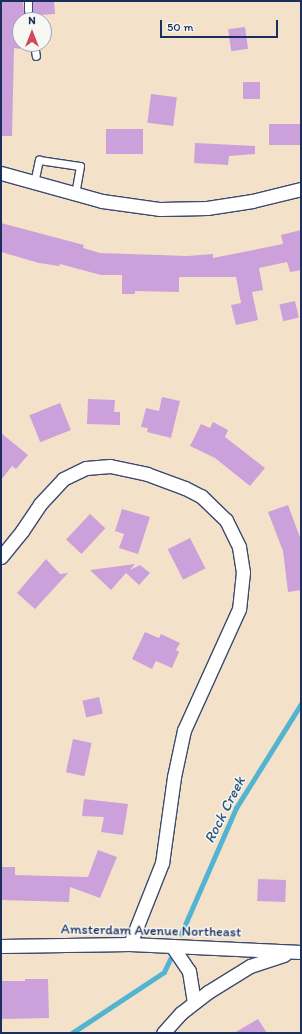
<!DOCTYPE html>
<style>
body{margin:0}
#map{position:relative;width:302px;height:1034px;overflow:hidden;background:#f3e2c9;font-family:Itim,sans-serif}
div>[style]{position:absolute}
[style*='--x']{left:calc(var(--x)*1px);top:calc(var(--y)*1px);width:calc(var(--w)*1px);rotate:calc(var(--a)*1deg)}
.stream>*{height:4.5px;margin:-2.25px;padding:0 2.25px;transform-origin:2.25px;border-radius:2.25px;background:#52b4d1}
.building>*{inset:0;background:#cca0da;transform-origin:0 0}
.roads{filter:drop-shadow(1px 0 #3b4a6e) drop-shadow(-1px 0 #3b4a6e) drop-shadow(0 1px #3b4a6e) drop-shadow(0 -1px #3b4a6e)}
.service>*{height:7px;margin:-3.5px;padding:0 3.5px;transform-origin:3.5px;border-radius:3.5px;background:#fff}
.minor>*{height:13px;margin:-6.5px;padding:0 6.5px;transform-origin:6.5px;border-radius:6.5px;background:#fff}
span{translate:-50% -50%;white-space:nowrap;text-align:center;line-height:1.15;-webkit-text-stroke:3px #f6f6f2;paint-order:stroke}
.street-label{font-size:14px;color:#1b2f5e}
.water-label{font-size:15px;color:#2c5780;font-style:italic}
.frame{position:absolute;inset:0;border:2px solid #1b2f5e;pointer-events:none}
.north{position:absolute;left:12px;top:12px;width:40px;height:40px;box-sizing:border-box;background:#f6f6f2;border:1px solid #9ea6b7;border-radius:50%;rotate:0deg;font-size:11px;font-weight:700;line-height:16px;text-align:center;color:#1b2f5e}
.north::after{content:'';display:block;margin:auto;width:14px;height:18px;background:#d1495b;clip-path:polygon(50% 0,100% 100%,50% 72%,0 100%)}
.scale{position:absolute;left:160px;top:20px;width:118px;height:18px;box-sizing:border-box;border:2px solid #1b2f5e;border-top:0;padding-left:5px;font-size:12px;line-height:14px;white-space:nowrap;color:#1b2f5e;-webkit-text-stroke:3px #f6f6f2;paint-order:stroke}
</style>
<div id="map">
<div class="stream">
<div style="--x:181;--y:934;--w:137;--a:-66.4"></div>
<div style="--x:236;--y:808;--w:123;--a:-58"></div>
<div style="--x:72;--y:1033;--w:110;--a:-33.5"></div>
<div style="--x:164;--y:972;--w:14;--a:-65"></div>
</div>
<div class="building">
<div style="clip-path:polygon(1px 1px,23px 1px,24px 12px,28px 15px,32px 12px,33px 1px,54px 1px,55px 14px,20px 16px,20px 49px,14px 48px,12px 136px,1px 136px)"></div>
<div style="left:245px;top:27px;width:22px;height:17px;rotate:82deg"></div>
<div style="left:243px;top:82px;width:17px;height:17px"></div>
<div style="left:151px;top:94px;width:26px;height:29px;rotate:7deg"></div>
<div style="left:269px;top:124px;width:32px;height:21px"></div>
<div style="left:143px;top:129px;width:25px;height:37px;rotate:90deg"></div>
<div style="clip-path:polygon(195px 143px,255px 146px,255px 154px,229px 156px,228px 165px,194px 163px)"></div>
<div style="clip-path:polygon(1px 223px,84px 245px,83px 248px,100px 253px,187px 256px,213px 254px,213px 258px,283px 244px,281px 235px,301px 230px,301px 270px,290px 272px,287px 262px,259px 268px,263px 290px,252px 292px,258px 320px,236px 325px,231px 305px,241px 303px,236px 277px,179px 277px,179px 292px,135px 291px,135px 294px,122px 294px,122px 275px,101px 275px,60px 264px,59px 266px,39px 263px,1px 252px)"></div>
<div style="left:295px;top:301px;width:17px;height:16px;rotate:77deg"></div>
<div style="clip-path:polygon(162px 397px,180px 401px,171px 438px,147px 432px,148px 428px,141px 427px,146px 408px,159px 411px)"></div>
<div style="clip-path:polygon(88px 399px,115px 400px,114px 412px,120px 412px,120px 425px,87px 424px)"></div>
<div style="left:60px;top:403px;width:29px;height:33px;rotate:68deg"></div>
<div style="clip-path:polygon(213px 422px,228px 430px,225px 437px,265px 468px,250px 486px,215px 458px,190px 446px,201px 424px,210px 428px)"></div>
<div style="clip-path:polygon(1px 433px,28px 455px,16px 469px,12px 466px,1px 480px)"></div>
<div style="clip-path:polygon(288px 505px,301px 540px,301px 590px,288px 592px,283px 551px,268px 512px)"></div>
<div style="clip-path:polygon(122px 509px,150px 517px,138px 554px,119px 548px,124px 534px,115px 531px)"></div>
<div style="left:90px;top:514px;width:21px;height:35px;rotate:43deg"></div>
<div style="left:190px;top:538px;width:34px;height:25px;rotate:63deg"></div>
<div style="clip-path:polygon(46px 559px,60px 574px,68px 573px,35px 609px,17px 593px)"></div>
<div style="clip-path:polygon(135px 564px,130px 570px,140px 565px,150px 573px,139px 585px,126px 573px,111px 590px,90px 570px)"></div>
<div style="clip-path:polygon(145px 632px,159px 638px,161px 634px,180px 643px,176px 650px,179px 652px,172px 668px,156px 661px,152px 669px,132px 659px)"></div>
<div style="left:99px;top:697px;width:17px;height:17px;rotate:77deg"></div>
<div style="left:73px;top:739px;width:19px;height:34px;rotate:12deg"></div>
<div style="clip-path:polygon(84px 799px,128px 804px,123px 835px,101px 832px,104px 817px,82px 816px)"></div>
<div style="clip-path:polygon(98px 850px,117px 857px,100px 898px,70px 887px,69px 902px,1px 900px,1px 867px,15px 867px,15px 875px,88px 877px)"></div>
<div style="left:258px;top:879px;width:28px;height:22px;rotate:2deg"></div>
<div style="clip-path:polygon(25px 979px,48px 979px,49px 1018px,1px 1019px,1px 981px,25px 981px)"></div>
<div style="clip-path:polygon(258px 1019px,267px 1033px,234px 1033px)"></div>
</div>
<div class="roads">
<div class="service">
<div style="--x:28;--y:1;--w:9;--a:90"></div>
<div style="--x:34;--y:44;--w:12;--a:81"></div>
<div style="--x:34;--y:183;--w:24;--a:-78"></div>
<div style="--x:39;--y:160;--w:41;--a:8.3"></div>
<div style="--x:80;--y:166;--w:28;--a:100"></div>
</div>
<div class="minor">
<div style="--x:1;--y:173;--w:105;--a:15.5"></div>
<div style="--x:102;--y:201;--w:59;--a:7.9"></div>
<div style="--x:160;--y:209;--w:47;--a:-1.2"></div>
<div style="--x:207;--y:208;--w:46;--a:-8.8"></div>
<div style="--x:252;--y:201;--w:50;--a:-13.8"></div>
<div style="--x:1;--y:557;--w:33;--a:-51"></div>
<div style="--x:22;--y:531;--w:32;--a:-56"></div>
<div style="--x:40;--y:504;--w:34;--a:-47"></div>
<div style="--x:63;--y:479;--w:25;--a:-26"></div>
<div style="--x:86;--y:468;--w:24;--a:-5"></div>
<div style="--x:110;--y:466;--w:38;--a:12"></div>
<div style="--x:147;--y:474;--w:40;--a:20.2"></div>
<div style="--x:185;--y:488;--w:18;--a:27"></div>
<div style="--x:201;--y:496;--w:35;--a:44"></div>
<div style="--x:226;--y:520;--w:30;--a:64"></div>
<div style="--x:239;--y:547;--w:25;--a:81"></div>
<div style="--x:243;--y:572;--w:37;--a:96"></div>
<div style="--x:239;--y:609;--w:133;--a:114.4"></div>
<div style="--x:184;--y:730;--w:48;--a:102"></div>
<div style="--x:174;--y:777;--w:87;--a:97.9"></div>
<div style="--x:162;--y:863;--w:87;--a:111.6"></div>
<div style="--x:1;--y:946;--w:129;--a:-0.9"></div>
<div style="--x:130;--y:944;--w:171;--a:2.7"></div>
<div style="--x:172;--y:946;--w:30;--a:56"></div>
<div style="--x:189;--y:971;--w:30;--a:81"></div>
<div style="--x:163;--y:1033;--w:27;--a:-48"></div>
<div style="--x:181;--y:1013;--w:34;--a:-38"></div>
<div style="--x:208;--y:992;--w:49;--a:-31.8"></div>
<div style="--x:250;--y:966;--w:36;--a:-18"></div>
</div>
</div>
<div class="street-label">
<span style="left:151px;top:931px;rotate:1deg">Amsterdam Avenue Northeast</span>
</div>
<div class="water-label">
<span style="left:225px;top:810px;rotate:-63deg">Rock Creek</span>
</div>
<div class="frame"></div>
<div class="north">N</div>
<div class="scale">50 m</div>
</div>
